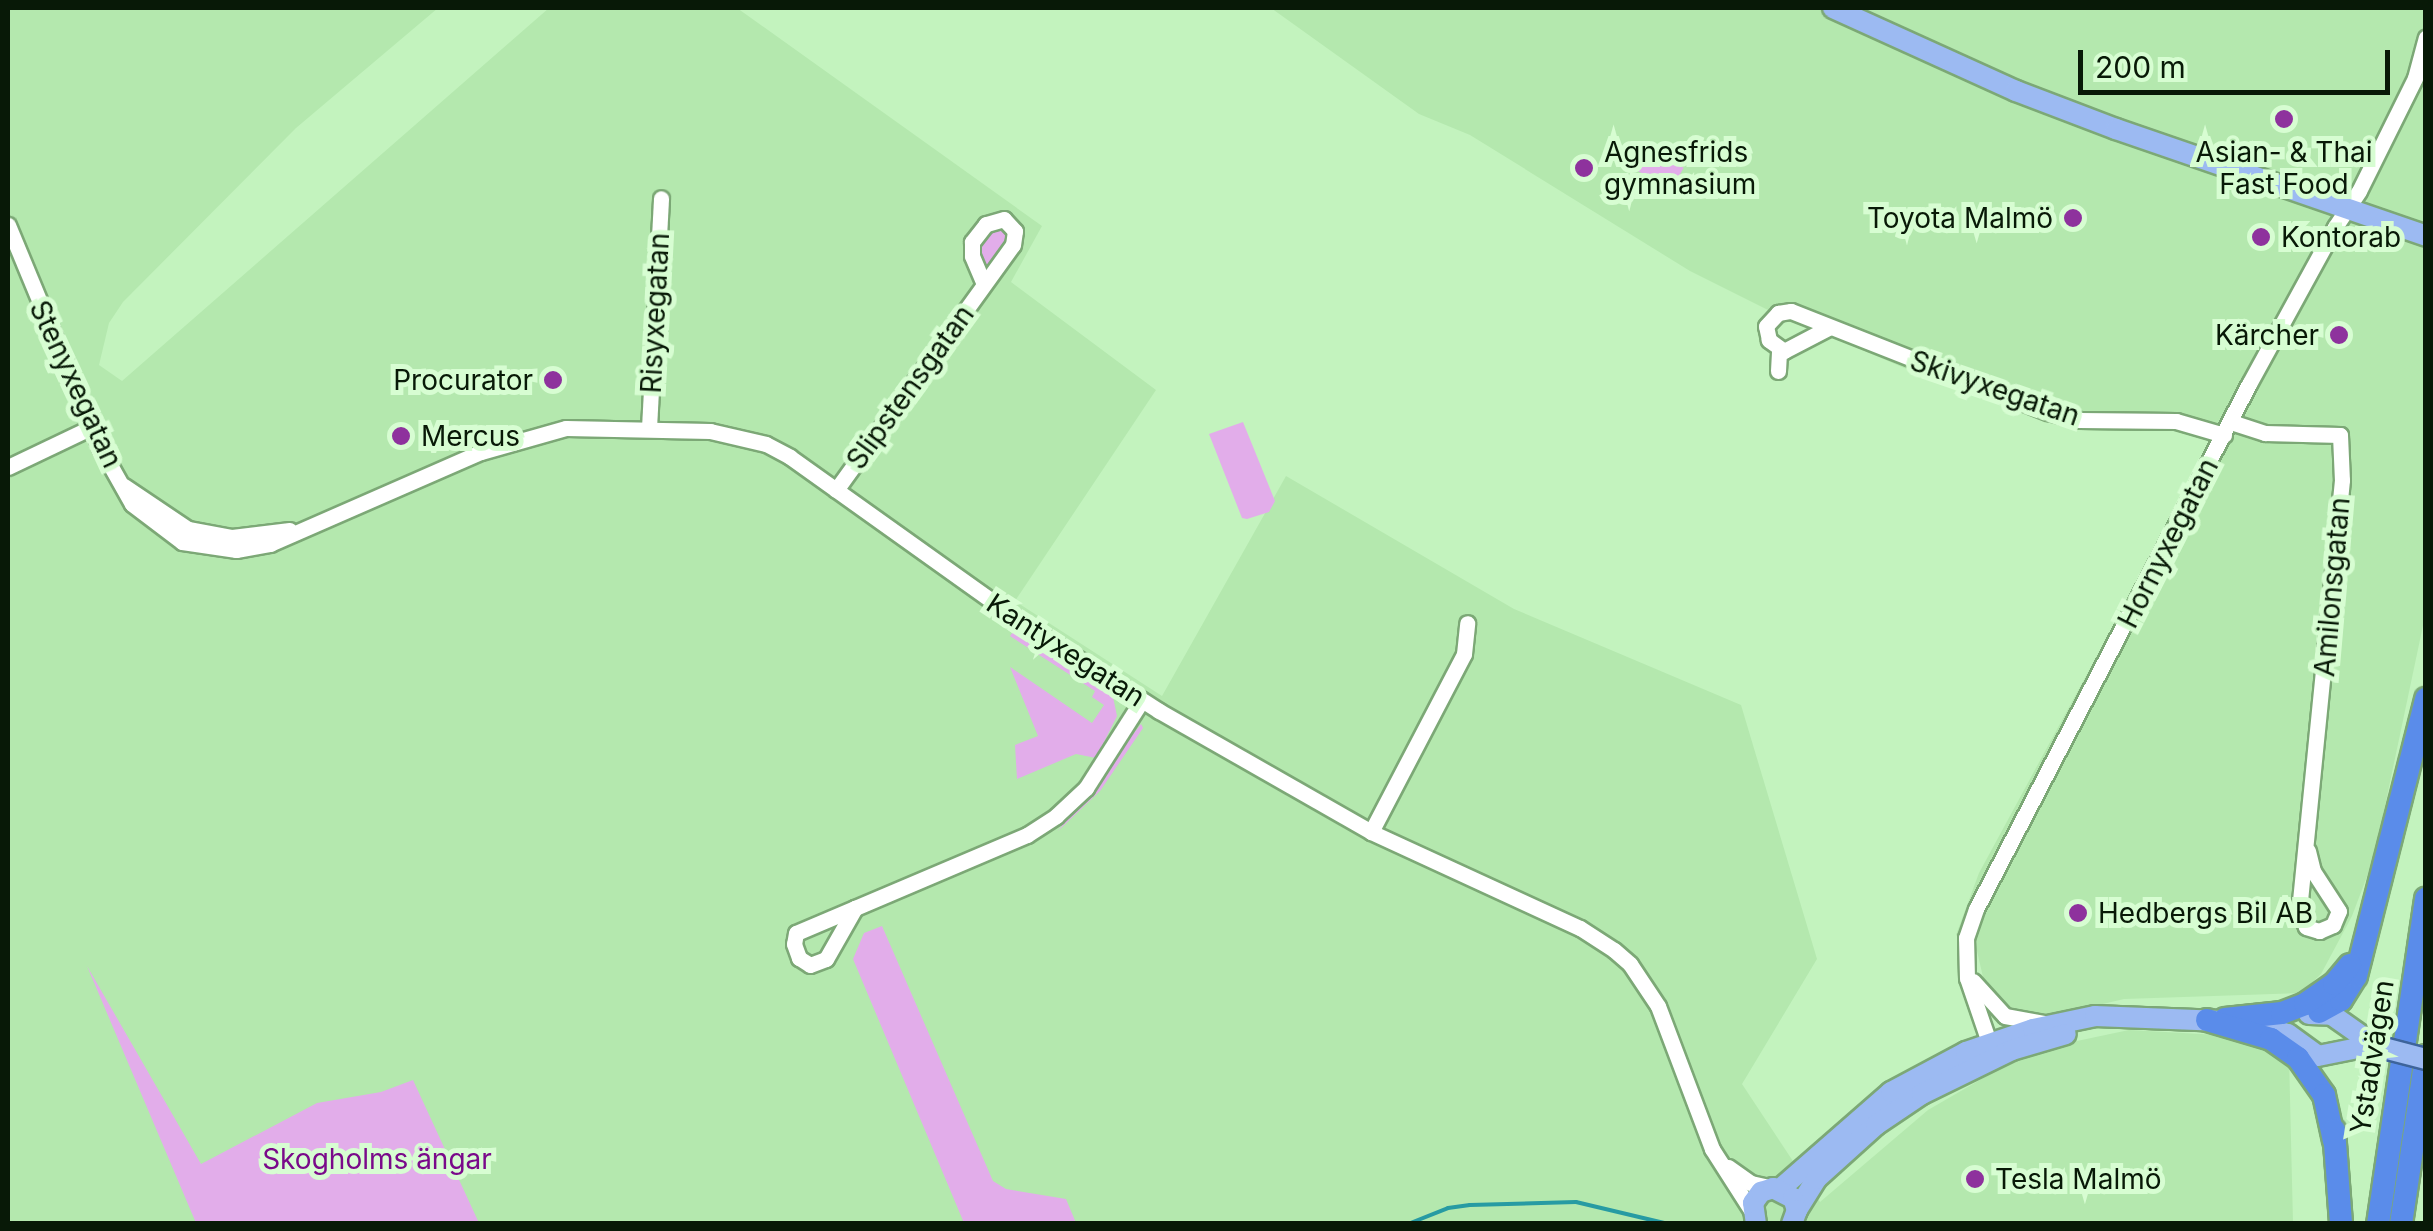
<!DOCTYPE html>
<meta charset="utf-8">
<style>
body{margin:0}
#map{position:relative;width:2433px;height:1231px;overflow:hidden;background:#c3f3be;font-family:Inter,sans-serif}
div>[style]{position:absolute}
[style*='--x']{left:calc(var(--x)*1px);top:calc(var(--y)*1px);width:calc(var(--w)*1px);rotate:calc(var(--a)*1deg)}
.built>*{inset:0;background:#b4e8ae}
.green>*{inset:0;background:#e2adea;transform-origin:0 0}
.stream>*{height:4px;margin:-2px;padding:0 2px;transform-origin:2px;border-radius:2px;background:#279ba3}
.roads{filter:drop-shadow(2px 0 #7ca876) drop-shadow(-2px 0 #7ca876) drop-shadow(0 2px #7ca876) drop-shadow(0 -2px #7ca876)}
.minor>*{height:15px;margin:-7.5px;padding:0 7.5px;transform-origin:7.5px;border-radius:7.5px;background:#fff}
.major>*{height:20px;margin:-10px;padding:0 10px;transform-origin:10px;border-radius:10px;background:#9cbaf2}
.highway>*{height:22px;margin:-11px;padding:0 11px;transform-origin:11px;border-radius:11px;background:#5a8cea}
.bridges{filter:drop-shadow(2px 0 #3d649b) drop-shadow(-2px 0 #3d649b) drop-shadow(0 2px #3d649b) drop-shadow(0 -2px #3d649b)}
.major-bridge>*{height:20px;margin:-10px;padding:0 10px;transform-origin:10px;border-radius:10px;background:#9cbaf2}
.dots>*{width:28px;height:28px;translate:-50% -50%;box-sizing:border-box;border:5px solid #d7fdd2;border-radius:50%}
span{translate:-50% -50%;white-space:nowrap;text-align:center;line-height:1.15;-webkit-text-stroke:10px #d7fdd2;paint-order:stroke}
.poi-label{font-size:28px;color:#081907}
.left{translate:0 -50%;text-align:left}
.right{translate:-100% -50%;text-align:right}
.street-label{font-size:28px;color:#081907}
.park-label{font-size:28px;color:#7a0a8a}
.frame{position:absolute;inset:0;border:10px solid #081907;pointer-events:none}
.scale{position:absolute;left:2078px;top:50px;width:312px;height:45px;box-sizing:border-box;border:5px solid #081907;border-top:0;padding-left:12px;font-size:30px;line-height:35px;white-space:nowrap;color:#081907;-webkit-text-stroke:8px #d7fdd2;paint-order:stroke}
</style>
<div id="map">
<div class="built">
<div style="clip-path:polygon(8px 8px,438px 8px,296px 128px,123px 302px,109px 323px,99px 365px,122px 381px,549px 8px,737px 8px,1042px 226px,1011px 282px,1156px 390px,1015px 601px,1162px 696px,1286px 476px,1514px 609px,1741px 705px,1817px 959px,1742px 1084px,1820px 1202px,1928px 1110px,2004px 1066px,2058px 1045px,2129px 1030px,2237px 1036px,2289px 1056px,2293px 1223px,8px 1223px)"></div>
<div style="clip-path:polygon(1271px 8px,2425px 8px,2425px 616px,2374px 858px,2352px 916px,2321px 974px,2301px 993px,2124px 999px,2056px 1015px,2032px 1015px,2002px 1007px,1986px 990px,1977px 951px,1956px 935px,1979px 873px,2214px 440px,2178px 429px,2085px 430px,1923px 376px,1766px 309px,1690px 271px,1470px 135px,1419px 114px)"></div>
</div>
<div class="green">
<div style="left:1646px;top:147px;width:43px;height:25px;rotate:29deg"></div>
<div style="clip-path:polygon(1000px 225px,1008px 232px,1006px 243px,986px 271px,978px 248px,988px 231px)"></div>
<div style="clip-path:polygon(1243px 422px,1275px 501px,1269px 512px,1247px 519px,1242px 518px,1209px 434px)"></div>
<div style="clip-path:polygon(1013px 632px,1113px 697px,1117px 716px,1096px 758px,1076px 754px,1017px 779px,1015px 745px,1038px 736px,1010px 667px,1092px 723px,1104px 705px,1092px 697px,1095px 691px,1010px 636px)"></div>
<div style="clip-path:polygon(1141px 724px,1143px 728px,1100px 791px,1058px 831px)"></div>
<div style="clip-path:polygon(882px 926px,993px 1181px,1006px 1189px,1066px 1199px,1076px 1223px,964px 1223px,853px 959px,864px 933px)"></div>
<div style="clip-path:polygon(87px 966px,201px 1164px,317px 1103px,381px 1092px,413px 1080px,479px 1223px,196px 1223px)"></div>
</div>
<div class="stream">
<div style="--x:1408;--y:1224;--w:43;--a:-21.8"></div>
<div style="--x:1448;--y:1208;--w:22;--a:-8"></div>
<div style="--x:1470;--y:1205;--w:106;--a:-1.6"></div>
<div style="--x:1576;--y:1202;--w:95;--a:13.4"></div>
</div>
<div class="roads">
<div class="minor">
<div style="--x:8;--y:225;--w:240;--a:67.5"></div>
<div style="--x:100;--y:447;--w:65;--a:60.7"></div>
<div style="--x:132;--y:504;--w:63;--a:37.2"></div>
<div style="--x:182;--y:542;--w:55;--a:8.4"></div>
<div style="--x:236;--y:550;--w:35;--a:-10"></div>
<div style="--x:270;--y:544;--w:230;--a:-23.6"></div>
<div style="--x:481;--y:452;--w:88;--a:-15.8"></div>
<div style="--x:566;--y:428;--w:144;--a:1.2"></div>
<div style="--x:710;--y:431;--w:57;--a:13.1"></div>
<div style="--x:766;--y:444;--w:27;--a:28"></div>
<div style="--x:790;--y:457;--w:284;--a:35.5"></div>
<div style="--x:1021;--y:622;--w:164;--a:32.8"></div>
<div style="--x:1159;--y:711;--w:244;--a:29.7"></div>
<div style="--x:1371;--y:832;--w:230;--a:24.7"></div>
<div style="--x:1580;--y:928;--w:40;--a:32.9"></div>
<div style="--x:1614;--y:950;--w:21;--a:41"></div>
<div style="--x:1630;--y:964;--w:50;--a:56.3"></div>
<div style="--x:1658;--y:1006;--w:153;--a:69.3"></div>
<div style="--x:1712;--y:1149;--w:72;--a:57.4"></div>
<div style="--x:1828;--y:328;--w:50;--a:152.4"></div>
<div style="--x:1784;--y:351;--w:19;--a:-144"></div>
<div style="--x:1769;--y:340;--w:14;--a:-102"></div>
<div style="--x:1766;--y:326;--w:18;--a:-47"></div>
<div style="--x:1778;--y:313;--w:13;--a:-9"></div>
<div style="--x:1791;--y:311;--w:276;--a:21.5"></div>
<div style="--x:2048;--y:412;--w:32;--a:14"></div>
<div style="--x:2079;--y:420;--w:97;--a:0.6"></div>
<div style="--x:2176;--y:421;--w:50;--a:16.3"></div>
<div style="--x:1778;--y:371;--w:21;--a:-87"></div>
<div style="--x:2231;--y:422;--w:36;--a:18"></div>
<div style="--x:2265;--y:433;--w:75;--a:1.5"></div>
<div style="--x:2340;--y:435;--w:45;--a:87.5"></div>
<div style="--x:2342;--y:480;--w:433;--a:95.7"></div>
<div style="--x:2299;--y:911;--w:17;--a:66"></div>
<div style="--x:2306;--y:927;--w:14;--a:17"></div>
<div style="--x:2319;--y:931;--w:15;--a:-23"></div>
<div style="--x:2333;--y:925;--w:15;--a:-67"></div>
<div style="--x:2339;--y:911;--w:48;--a:-123"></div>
<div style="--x:2313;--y:871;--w:21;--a:-104"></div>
<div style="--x:649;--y:428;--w:230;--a:-87"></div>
<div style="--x:8;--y:467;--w:93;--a:-25.5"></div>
<div style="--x:124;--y:486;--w:77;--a:33.9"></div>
<div style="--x:188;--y:529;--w:45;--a:10.3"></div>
<div style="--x:232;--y:537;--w:58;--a:-6.9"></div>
<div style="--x:836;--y:490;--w:302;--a:-54.2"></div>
<div style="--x:1013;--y:245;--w:14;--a:-82"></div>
<div style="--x:1015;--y:231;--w:16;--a:-133"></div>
<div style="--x:1004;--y:219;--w:19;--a:164"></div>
<div style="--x:986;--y:224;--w:23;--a:128"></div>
<div style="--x:972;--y:242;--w:14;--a:90"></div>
<div style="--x:972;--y:256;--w:30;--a:67"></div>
<div style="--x:1371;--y:832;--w:201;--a:-62.4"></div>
<div style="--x:1464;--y:654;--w:31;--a:-84"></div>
<div style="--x:855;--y:908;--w:64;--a:157"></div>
<div style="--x:796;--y:933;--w:11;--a:100"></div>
<div style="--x:794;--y:944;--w:15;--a:70"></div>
<div style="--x:799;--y:958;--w:13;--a:32"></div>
<div style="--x:810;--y:965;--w:17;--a:-21"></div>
<div style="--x:826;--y:959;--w:59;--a:-60.4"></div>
<div style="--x:855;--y:908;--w:187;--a:-23"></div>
<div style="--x:1027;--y:835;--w:35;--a:-33"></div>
<div style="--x:1056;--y:816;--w:41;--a:-43"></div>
<div style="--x:1086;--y:788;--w:104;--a:-57.5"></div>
<div style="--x:1973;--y:981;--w:47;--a:47.6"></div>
<div style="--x:2005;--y:1016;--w:39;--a:10"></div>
<div style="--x:1992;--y:1051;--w:77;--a:-108.9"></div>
<div style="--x:1967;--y:978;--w:40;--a:-91.4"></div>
<div style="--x:1966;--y:938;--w:31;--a:-71"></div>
<div style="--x:1976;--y:909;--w:592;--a:-62.53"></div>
<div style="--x:2249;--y:384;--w:179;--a:-61.3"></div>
<div style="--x:2335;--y:227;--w:43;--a:-56.3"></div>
<div style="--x:2359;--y:191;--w:126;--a:-63.6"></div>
<div style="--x:2415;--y:78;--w:42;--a:-75"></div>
<div style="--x:1728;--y:1167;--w:28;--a:35"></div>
<div style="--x:1751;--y:1183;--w:23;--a:13"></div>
</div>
<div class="major">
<div style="--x:1833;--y:8;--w:201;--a:24.4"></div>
<div style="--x:2016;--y:91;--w:107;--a:20.8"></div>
<div style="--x:2116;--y:129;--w:328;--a:19"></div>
<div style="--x:2309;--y:1014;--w:23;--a:2"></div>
<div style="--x:2332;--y:1015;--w:54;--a:35.2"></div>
<div style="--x:2256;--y:1025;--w:33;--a:16"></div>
<div style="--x:2288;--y:1034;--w:37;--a:36"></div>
<div style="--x:2318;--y:1056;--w:56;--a:-11.3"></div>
<div style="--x:1780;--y:1189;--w:147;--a:-41.1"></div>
<div style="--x:1891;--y:1092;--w:85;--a:-28.1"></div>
<div style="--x:1966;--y:1052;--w:71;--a:-18.9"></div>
<div style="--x:2033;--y:1029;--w:63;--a:-11.8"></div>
<div style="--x:2095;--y:1016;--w:127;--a:2.3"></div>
<div style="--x:1797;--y:1210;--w:36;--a:-58"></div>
<div style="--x:1816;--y:1179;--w:81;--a:-42"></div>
<div style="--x:1876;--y:1125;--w:55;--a:-34"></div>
<div style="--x:1922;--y:1094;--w:100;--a:-26.1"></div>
<div style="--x:2012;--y:1050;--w:56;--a:-16.5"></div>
<div style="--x:1756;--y:1224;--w:21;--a:-98"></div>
<div style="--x:1753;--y:1203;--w:14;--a:-54"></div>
<div style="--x:1761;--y:1192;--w:13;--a:-18"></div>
<div style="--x:1773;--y:1188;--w:22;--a:27"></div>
<div style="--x:1793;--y:1198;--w:13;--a:72"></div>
<div style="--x:1797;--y:1210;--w:15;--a:110"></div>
</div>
<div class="highway">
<div style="--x:2319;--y:1012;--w:25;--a:-29"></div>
<div style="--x:2341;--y:1000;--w:28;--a:-58"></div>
<div style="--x:2356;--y:976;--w:286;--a:-75.8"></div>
<div style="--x:2225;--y:1019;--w:57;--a:-6"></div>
<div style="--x:2282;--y:1013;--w:25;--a:-21"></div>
<div style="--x:2305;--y:1004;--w:35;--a:-35"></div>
<div style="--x:2334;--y:984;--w:25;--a:-50"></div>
<div style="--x:2207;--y:1020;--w:67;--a:16.5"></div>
<div style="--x:2271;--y:1039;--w:33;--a:35"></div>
<div style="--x:2298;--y:1058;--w:45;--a:54.9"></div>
<div style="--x:2324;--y:1095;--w:47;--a:77.7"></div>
<div style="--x:2334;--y:1130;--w:94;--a:85.7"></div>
<div style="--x:2378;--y:1224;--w:329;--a:-81.6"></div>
<div style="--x:2401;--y:1224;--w:170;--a:-81.5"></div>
</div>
</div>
<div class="bridges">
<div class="major-bridge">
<div style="--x:2376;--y:1046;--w:52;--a:14.6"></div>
</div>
</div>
<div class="dots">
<div style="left:2284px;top:119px;background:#8e329d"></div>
<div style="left:1584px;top:168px;background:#8e329d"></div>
<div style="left:2073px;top:218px;background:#8e329d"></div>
<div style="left:2261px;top:237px;background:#8e329d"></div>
<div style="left:2339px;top:335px;background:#8e329d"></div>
<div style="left:553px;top:380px;background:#8e329d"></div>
<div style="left:401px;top:436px;background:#8e329d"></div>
<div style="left:2078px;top:913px;background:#8e329d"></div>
<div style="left:1975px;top:1179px;background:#8e329d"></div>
</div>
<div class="poi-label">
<span class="left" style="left:1604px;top:168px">Agnesfrids<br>gymnasium</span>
<span style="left:2284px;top:168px">Asian- &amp; Thai<br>Fast Food</span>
<span class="right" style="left:2053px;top:218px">Toyota Malmö</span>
<span class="left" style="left:2281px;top:237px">Kontorab</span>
<span class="right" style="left:2319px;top:335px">Kärcher</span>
<span class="right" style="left:533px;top:380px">Procurator</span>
<span class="left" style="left:421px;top:436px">Mercus</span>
<span class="left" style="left:2098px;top:913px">Hedbergs Bil AB</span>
<span class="left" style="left:1995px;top:1179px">Tesla Malmö</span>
</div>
<div class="street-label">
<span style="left:655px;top:313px;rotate:-87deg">Risyxegatan</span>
<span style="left:76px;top:384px;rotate:65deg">Stenyxegatan</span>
<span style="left:910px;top:387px;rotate:-54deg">Slipstensgatan</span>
<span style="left:1995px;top:388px;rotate:19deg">Skivyxegatan</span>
<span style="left:2168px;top:543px;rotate:-63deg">Hornyxegatan</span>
<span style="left:2332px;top:587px;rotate:-85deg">Amilonsgatan</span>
<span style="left:1066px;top:650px;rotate:33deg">Kantyxegatan</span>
<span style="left:2372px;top:1057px;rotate:-81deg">Ystadvägen</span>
</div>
<div class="park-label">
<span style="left:377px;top:1159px">Skogholms ängar</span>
</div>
<div class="frame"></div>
<div class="scale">200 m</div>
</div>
